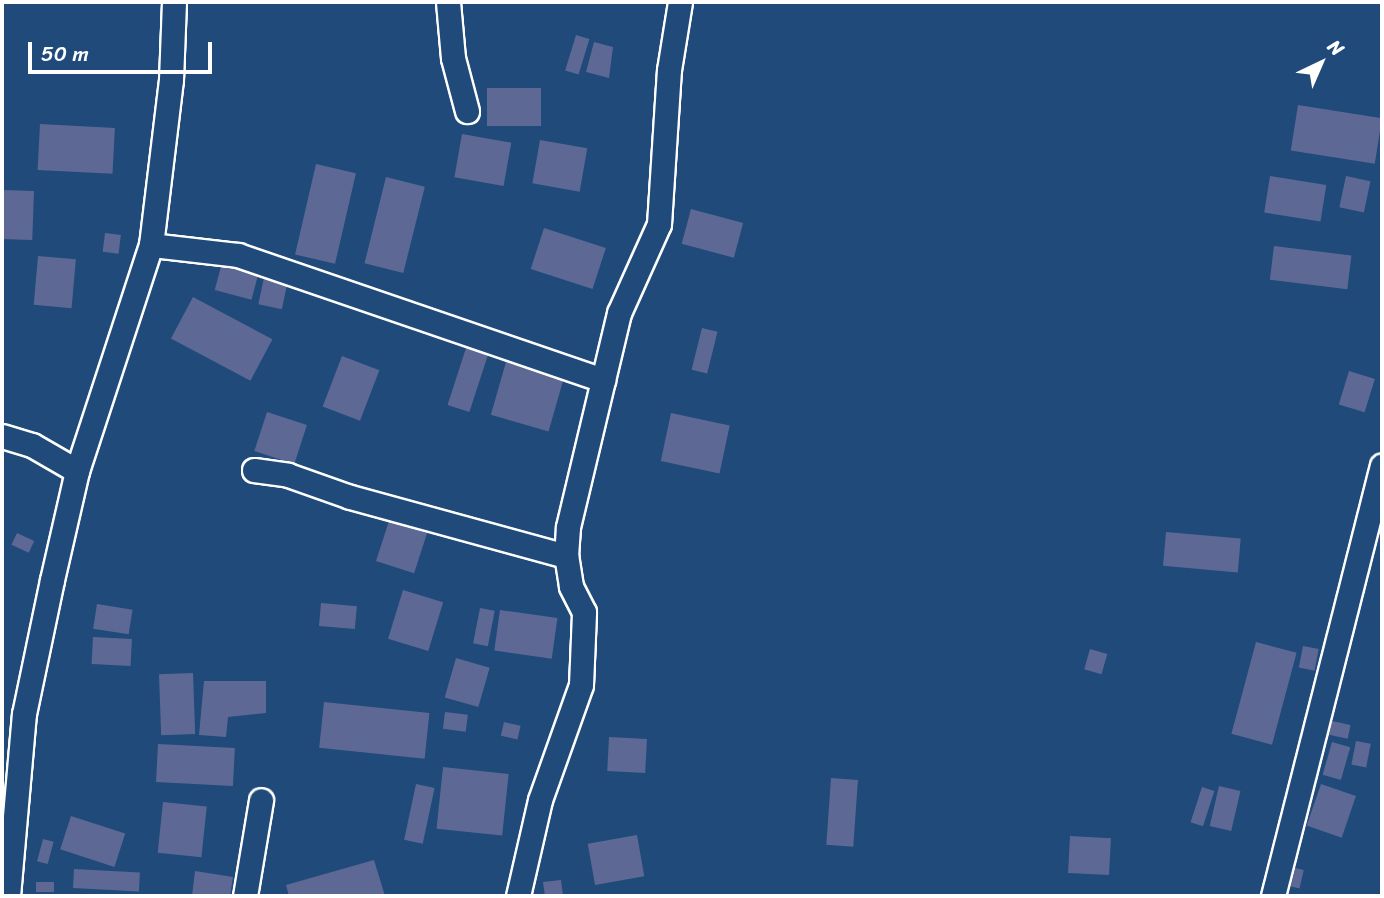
<!DOCTYPE html>
<style>
body{margin:0}
#map{position:relative;width:1384px;height:898px;overflow:hidden;background:#1f4a7a;font-family:Sriracha,sans-serif}
div>[style]{position:absolute}
[style*='--x']{left:calc(var(--x)*1px);top:calc(var(--y)*1px);width:calc(var(--w)*1px);rotate:calc(var(--a)*1deg)}
.building>*{inset:0;background:#5d6994;transform-origin:0 0}
.roads{filter:drop-shadow(2px 0 #fff) drop-shadow(-2px 0 #fff) drop-shadow(0 2px #fff) drop-shadow(0 -2px #fff)}
.street>*{height:23px;margin:-11.5px;padding:0 11.5px;transform-origin:11.5px;border-radius:11.5px;background:#1f4a7a}
span{translate:-50% -50%;white-space:nowrap;text-align:center;line-height:1.15;-webkit-text-stroke:5px #1f4a7a;paint-order:stroke}
.frame{position:absolute;inset:0;border:4px solid #fff;pointer-events:none}
.north{position:absolute;left:1286px;top:28px;width:70px;height:70px;-webkit-text-stroke:5px #1f4a7a;paint-order:stroke;rotate:44deg;font-size:19px;font-weight:700;line-height:28px;text-align:center;color:#fff}
.north::after{content:'';display:block;margin:auto;width:24px;height:32px;background:#fff;clip-path:polygon(50% 0,100% 100%,50% 72%,0 100%)}
.scale{position:absolute;left:28px;top:42px;width:184px;height:32px;box-sizing:border-box;border:4px solid #fff;border-top:0;padding-left:9px;font-size:21px;line-height:24px;white-space:nowrap;color:#fff;-webkit-text-stroke:5px #1f4a7a;paint-order:stroke}
</style>
<div id="map">
<div class="building">
<div style="left:576px;top:35px;width:14px;height:37px;rotate:17deg"></div>
<div style="clip-path:polygon(594px 42px,613px 47px,609px 78px,586px 72px)"></div>
<div style="left:487px;top:88px;width:54px;height:38px"></div>
<div style="left:1298px;top:105px;width:85px;height:46px;rotate:9deg"></div>
<div style="left:40px;top:124px;width:75px;height:46px;rotate:3deg"></div>
<div style="left:462px;top:134px;width:50px;height:44px;rotate:10deg"></div>
<div style="left:540px;top:140px;width:48px;height:44px;rotate:10deg"></div>
<div style="left:316px;top:164px;width:41px;height:93px;rotate:13deg"></div>
<div style="left:1270px;top:176px;width:57px;height:37px;rotate:9deg"></div>
<div style="left:1346px;top:176px;width:25px;height:32px;rotate:12deg"></div>
<div style="left:386px;top:177px;width:40px;height:89px;rotate:14deg"></div>
<div style="left:2px;top:190px;width:32px;height:49px;rotate:2deg"></div>
<div style="left:691px;top:209px;width:54px;height:36px;rotate:15deg"></div>
<div style="left:544px;top:228px;width:65px;height:43px;rotate:18deg"></div>
<div style="left:105px;top:233px;width:16px;height:19px;rotate:7deg"></div>
<div style="left:1274px;top:246px;width:78px;height:34px;rotate:7deg"></div>
<div style="left:38px;top:256px;width:38px;height:49px;rotate:5deg"></div>
<div style="left:223px;top:259px;width:38px;height:32px;rotate:15deg"></div>
<div style="left:265px;top:273px;width:24px;height:32px;rotate:12deg"></div>
<div style="left:193px;top:297px;width:90px;height:47px;rotate:28deg"></div>
<div style="left:702px;top:328px;width:16px;height:43px;rotate:14deg"></div>
<div style="left:467px;top:345px;width:23px;height:63px;rotate:18deg"></div>
<div style="left:342px;top:356px;width:40px;height:54px;rotate:21deg"></div>
<div style="left:506px;top:362px;width:60px;height:55px;rotate:16deg"></div>
<div style="left:1349px;top:371px;width:27px;height:35px;rotate:17deg"></div>
<div style="left:267px;top:412px;width:42px;height:41px;rotate:18deg"></div>
<div style="left:671px;top:413px;width:60px;height:49px;rotate:12deg"></div>
<div style="left:389px;top:521px;width:40px;height:42px;rotate:18deg"></div>
<div style="left:1166px;top:532px;width:75px;height:34px;rotate:5deg"></div>
<div style="left:17px;top:533px;width:19px;height:13px;rotate:25deg"></div>
<div style="left:403px;top:590px;width:42px;height:51px;rotate:17deg"></div>
<div style="left:321px;top:603px;width:36px;height:23px;rotate:5deg"></div>
<div style="left:97px;top:604px;width:36px;height:25px;rotate:9deg"></div>
<div style="left:480px;top:608px;width:15px;height:36px;rotate:11deg"></div>
<div style="left:500px;top:610px;width:58px;height:41px;rotate:8deg"></div>
<div style="left:93px;top:637px;width:39px;height:27px;rotate:3deg"></div>
<div style="left:1256px;top:642px;width:42px;height:95px;rotate:15deg"></div>
<div style="left:1303px;top:646px;width:16px;height:22px;rotate:11deg"></div>
<div style="left:1090px;top:649px;width:18px;height:21px;rotate:16deg"></div>
<div style="left:456px;top:658px;width:35px;height:41px;rotate:16deg"></div>
<div style="left:193px;top:673px;width:61px;height:34px;rotate:88deg"></div>
<div style="clip-path:polygon(204px 681px,266px 681px,266px 713px,228px 717px,226px 737px,199px 735px)"></div>
<div style="left:324px;top:702px;width:106px;height:46px;rotate:6deg"></div>
<div style="left:445px;top:712px;width:23px;height:17px;rotate:7deg"></div>
<div style="left:1332px;top:721px;width:19px;height:14px;rotate:12deg"></div>
<div style="left:504px;top:722px;width:17px;height:14px;rotate:13deg"></div>
<div style="left:609px;top:737px;width:38px;height:34px;rotate:3deg"></div>
<div style="left:1356px;top:741px;width:15px;height:24px;rotate:11deg"></div>
<div style="left:1332px;top:742px;width:19px;height:34px;rotate:16deg"></div>
<div style="left:158px;top:744px;width:77px;height:38px;rotate:3deg"></div>
<div style="left:443px;top:767px;width:66px;height:62px;rotate:6deg"></div>
<div style="left:831px;top:778px;width:27px;height:67px;rotate:4deg"></div>
<div style="left:416px;top:784px;width:19px;height:57px;rotate:12deg"></div>
<div style="left:1321px;top:784px;width:37px;height:44px;rotate:19deg"></div>
<div style="left:1219px;top:786px;width:22px;height:41px;rotate:13deg"></div>
<div style="left:1202px;top:787px;width:13px;height:37px;rotate:18deg"></div>
<div style="left:163px;top:802px;width:44px;height:51px;rotate:6deg"></div>
<div style="left:71px;top:816px;width:57px;height:35px;rotate:18deg"></div>
<div style="left:637px;top:835px;width:42px;height:50px;rotate:80deg"></div>
<div style="left:1070px;top:836px;width:41px;height:37px;rotate:3deg"></div>
<div style="left:43px;top:839px;width:11px;height:23px;rotate:15deg"></div>
<div style="clip-path:polygon(374px 860px,385px 896px,289px 896px,286px 885px)"></div>
<div style="left:1295px;top:868px;width:9px;height:19px;rotate:13deg"></div>
<div style="left:74px;top:869px;width:66px;height:19px;rotate:3deg"></div>
<div style="clip-path:polygon(195px 871px,233px 877px,230px 896px,192px 896px)"></div>
<div style="clip-path:polygon(561px 880px,563px 896px,545px 896px,543px 882px)"></div>
<div style="left:36px;top:882px;width:18px;height:10px"></div>
</div>
<div class="roads">
<div class="street">
<div style="--x:448;--y:2;--w:56;--a:84.9"></div>
<div style="--x:453;--y:58;--w:55;--a:75.2"></div>
<div style="--x:151;--y:245;--w:88;--a:6.6"></div>
<div style="--x:238;--y:255;--w:386;--a:18.9"></div>
<div style="--x:2;--y:436;--w:31;--a:17"></div>
<div style="--x:32;--y:445;--w:52;--a:30"></div>
<div style="--x:254;--y:470;--w:34;--a:8"></div>
<div style="--x:288;--y:475;--w:66;--a:19.5"></div>
<div style="--x:350;--y:497;--w:224;--a:15.3"></div>
<div style="--x:8;--y:896;--w:183;--a:-85"></div>
<div style="--x:24;--y:714;--w:137;--a:-78.2"></div>
<div style="--x:52;--y:580;--w:112;--a:-77.1"></div>
<div style="--x:77;--y:471;--w:238;--a:-71.9"></div>
<div style="--x:151;--y:245;--w:166;--a:-83.1"></div>
<div style="--x:171;--y:80;--w:78;--a:-87.8"></div>
<div style="--x:245;--y:896;--w:97;--a:-80.5"></div>
<div style="--x:518;--y:896;--w:98;--a:-77.1"></div>
<div style="--x:540;--y:800;--w:122;--a:-70.4"></div>
<div style="--x:581;--y:685;--w:73;--a:-87.6"></div>
<div style="--x:584;--y:612;--w:29;--a:-117"></div>
<div style="--x:571;--y:586;--w:30;--a:-99"></div>
<div style="--x:566;--y:556;--w:29;--a:-86"></div>
<div style="--x:568;--y:527;--w:220;--a:-76.6"></div>
<div style="--x:619;--y:313;--w:98;--a:-65.8"></div>
<div style="--x:659;--y:224;--w:154;--a:-86.3"></div>
<div style="--x:669;--y:70;--w:69;--a:-80.8"></div>
<div style="--x:1273;--y:896;--w:444;--a:-75.8"></div>
</div>
</div>
<div class="frame"></div>
<div class="north">N</div>
<div class="scale">50 m</div>
</div>
